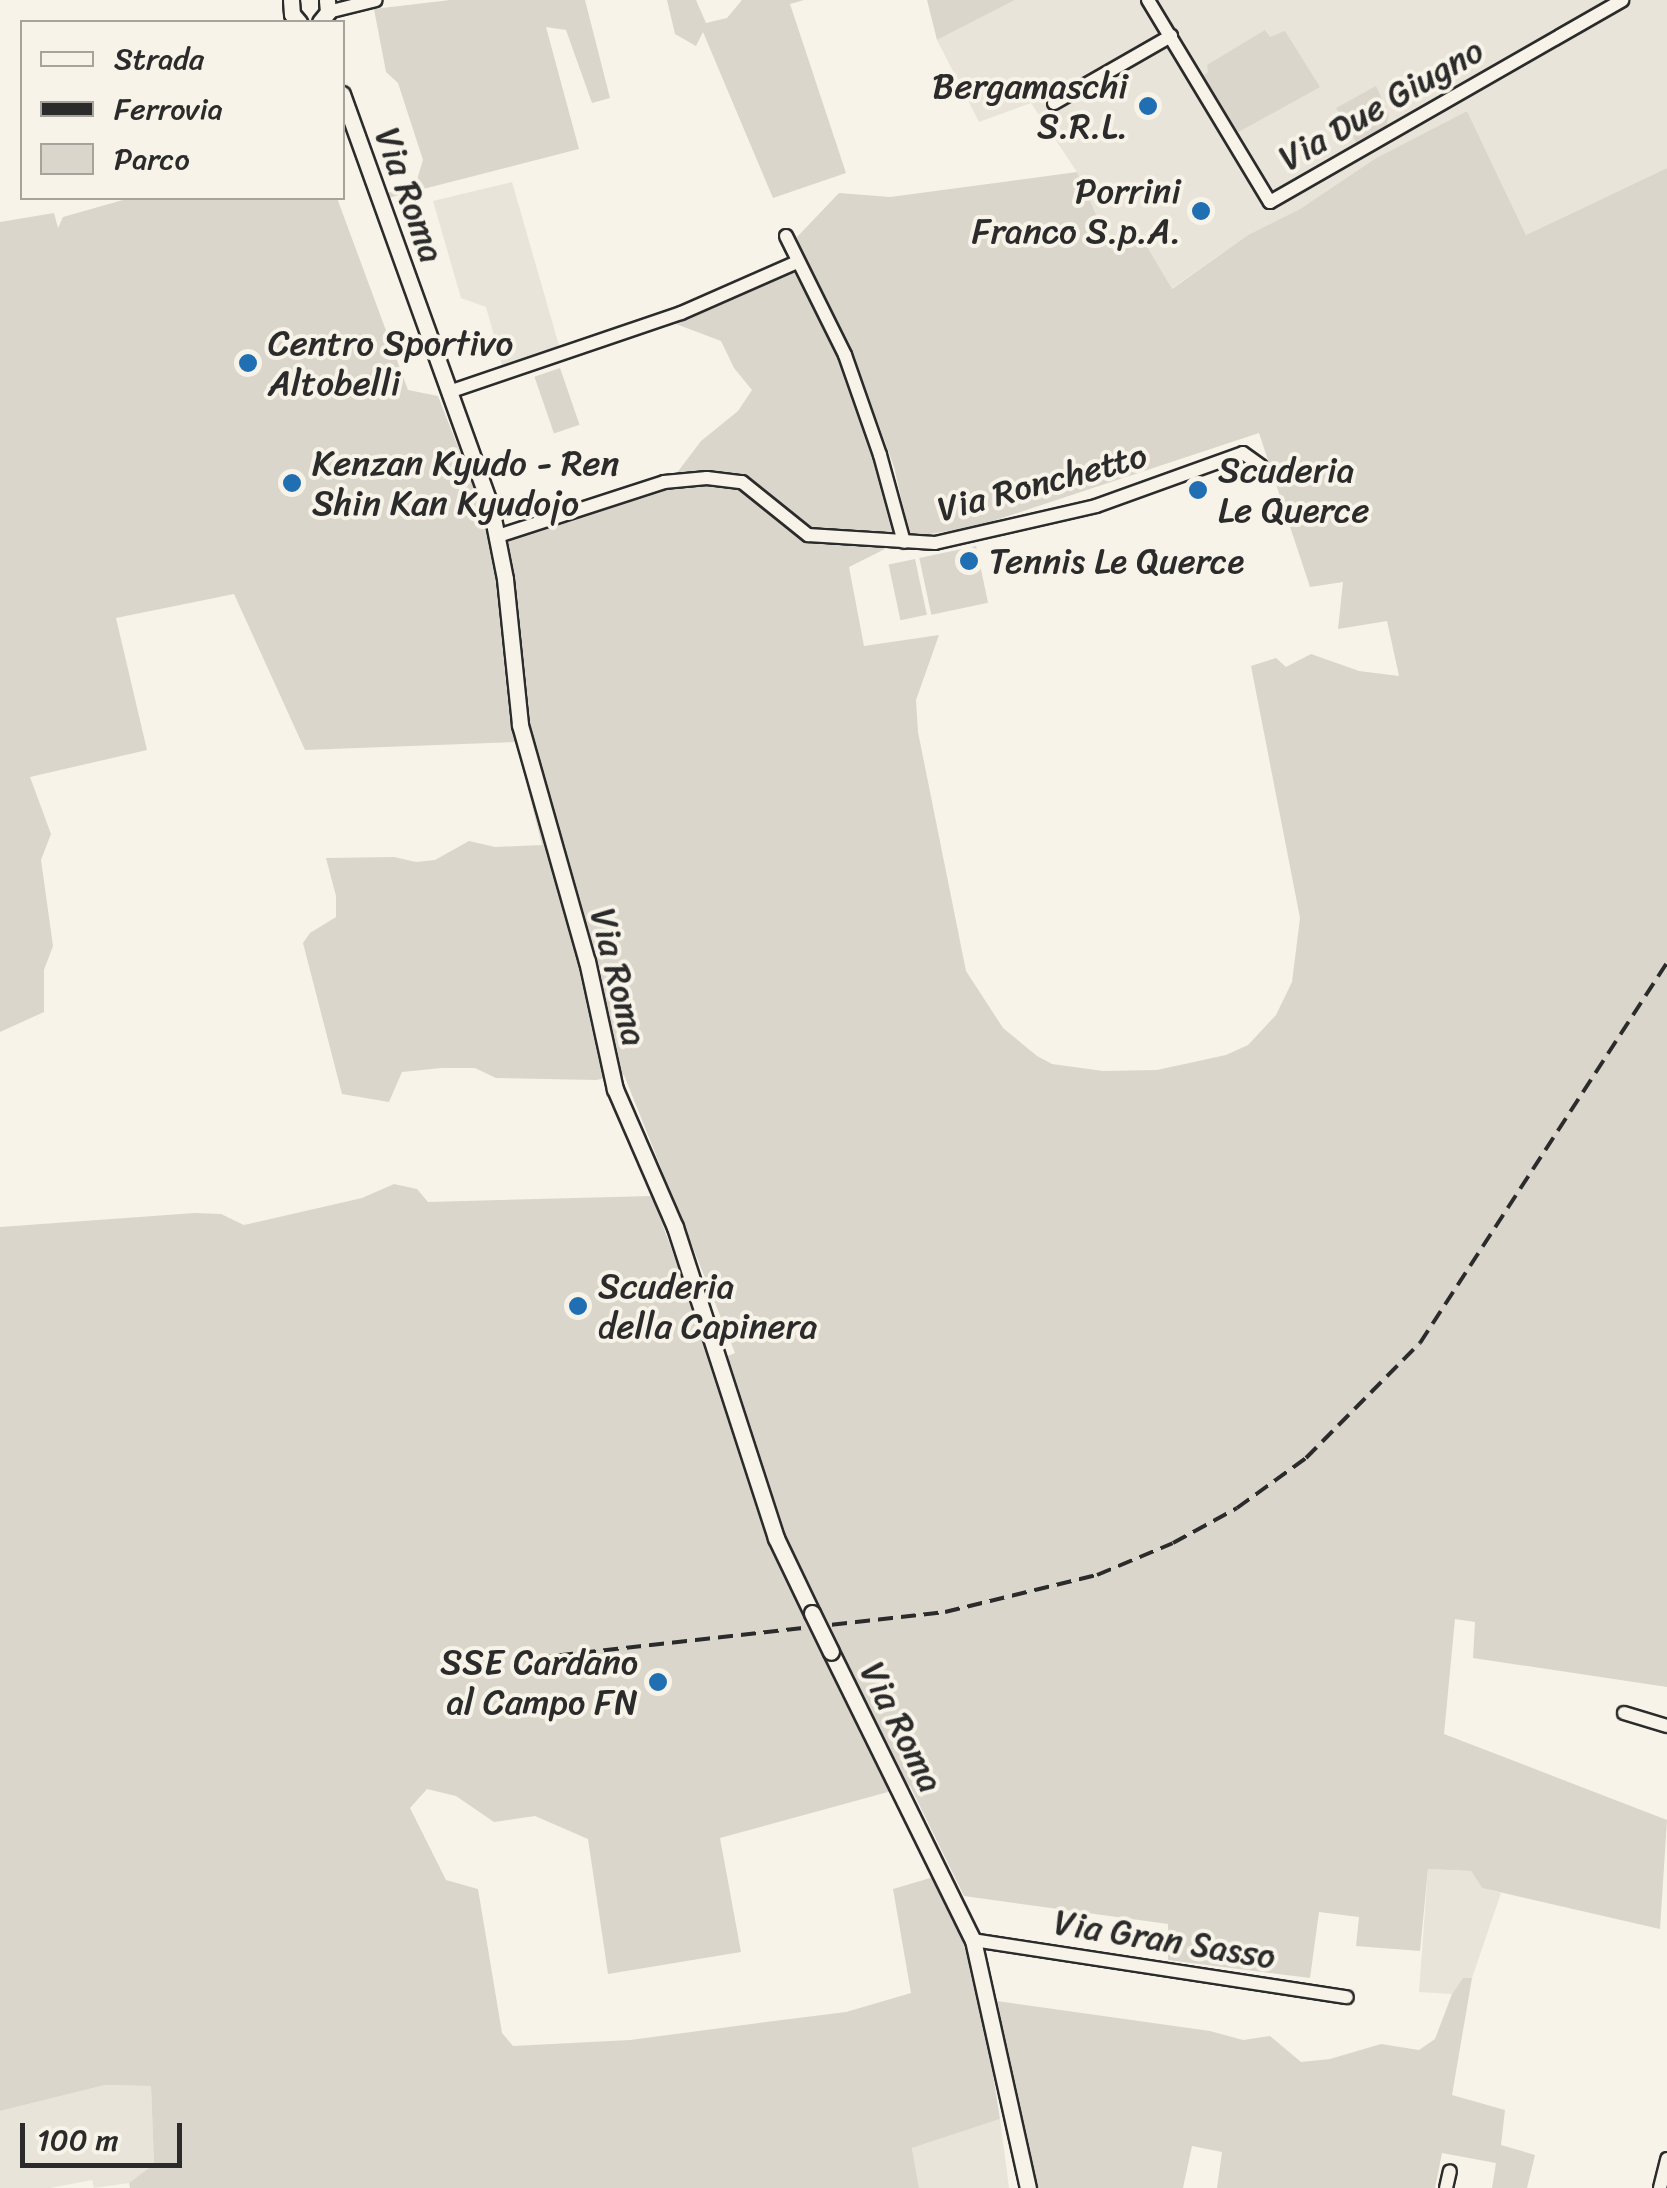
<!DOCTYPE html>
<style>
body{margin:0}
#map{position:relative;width:1667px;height:2188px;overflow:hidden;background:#f7f3e8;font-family:Sriracha,sans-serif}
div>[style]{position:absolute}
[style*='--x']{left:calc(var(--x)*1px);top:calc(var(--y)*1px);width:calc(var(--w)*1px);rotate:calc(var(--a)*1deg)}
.built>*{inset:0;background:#e8e4da}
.green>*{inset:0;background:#dad6cc;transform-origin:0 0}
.roads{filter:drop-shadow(2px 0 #2b2b2b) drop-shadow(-2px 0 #2b2b2b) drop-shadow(0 2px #2b2b2b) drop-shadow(0 -2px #2b2b2b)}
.minor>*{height:12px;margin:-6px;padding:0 6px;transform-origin:6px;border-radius:6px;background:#f7f3e8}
.tertiary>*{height:15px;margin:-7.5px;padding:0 7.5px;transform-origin:7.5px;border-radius:7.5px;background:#f7f3e8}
.rail>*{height:4px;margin-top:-2px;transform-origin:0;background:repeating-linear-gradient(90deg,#2b2b2b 0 15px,transparent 0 23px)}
.bridges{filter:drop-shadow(2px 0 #2b2b2b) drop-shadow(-2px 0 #2b2b2b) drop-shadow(0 2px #2b2b2b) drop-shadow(0 -2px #2b2b2b)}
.tertiary-bridge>*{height:15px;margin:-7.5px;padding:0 7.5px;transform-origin:7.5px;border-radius:7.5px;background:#f7f3e8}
.dots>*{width:28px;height:28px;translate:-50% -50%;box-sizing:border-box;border:5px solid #f7f3e8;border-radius:50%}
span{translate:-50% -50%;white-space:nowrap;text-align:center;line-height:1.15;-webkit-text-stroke:8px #f7f3e8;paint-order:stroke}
.poi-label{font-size:35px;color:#2b2b2b}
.right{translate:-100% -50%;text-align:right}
.left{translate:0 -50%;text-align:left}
.street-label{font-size:35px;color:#2b2b2b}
.legend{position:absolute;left:20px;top:20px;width:325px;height:180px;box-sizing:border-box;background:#f7f3e8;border:2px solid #a5a39c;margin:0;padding:12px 18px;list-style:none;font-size:30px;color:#2b2b2b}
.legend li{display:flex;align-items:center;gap:20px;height:50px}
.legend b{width:50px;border:2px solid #a5a39c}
.scale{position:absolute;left:20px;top:2123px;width:162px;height:45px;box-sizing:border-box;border:5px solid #2b2b2b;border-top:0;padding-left:12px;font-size:30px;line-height:35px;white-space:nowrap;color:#2b2b2b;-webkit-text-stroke:8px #f7f3e8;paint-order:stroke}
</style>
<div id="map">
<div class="built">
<div style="clip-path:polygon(1015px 0,1667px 0,1667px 168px,1526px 235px,1467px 111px,1376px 158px,1300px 209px,1248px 235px,1171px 289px,1112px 250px,1077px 172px,1031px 103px,979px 122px,937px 40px)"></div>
<div style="clip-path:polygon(512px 182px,560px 349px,503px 368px,486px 307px,461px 298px,433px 201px)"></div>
<div style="clip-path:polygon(1428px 1869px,1471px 1871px,1482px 1888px,1501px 1893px,1472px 1978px,1463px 1979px,1452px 1994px,1419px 1992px)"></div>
<div style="clip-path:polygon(105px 2085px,151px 2086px,154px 2164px,129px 2183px,94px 2188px,92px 2180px,50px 2188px,0 2188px,0 2111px)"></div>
<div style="clip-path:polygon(1000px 2119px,1009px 2188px,919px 2188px,912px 2148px)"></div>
</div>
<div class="green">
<div style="clip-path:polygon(450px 0,585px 0,610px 98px,592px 103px,566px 30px,546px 27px,579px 149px,388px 198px,385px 193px,414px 189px,423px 160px,398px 83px,386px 72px,374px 9px)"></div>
<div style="clip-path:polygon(667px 0,696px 0,706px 23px,727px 18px,742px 0,804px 0,790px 4px,846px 173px,773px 198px,703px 32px,696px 46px,675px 34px)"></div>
<div style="clip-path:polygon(927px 0,1015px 0,937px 40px)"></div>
<div style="clip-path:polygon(1265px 30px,1270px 37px,1285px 31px,1320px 87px,1235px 134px,1202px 77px,1208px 72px,1207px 65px)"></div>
<div style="clip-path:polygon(1376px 86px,1389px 114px,1386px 127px,1356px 142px,1336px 108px)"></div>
<div style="clip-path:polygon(1467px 111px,1526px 235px,1667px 168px,1667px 1687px,1473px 1658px,1475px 1622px,1455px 1619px,1444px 1734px,1667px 1820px,1660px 1929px,1482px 1888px,1471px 1871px,1428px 1869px,1420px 1951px,1356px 1946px,1359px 1917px,1319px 1912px,1310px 1978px,1168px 1960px,1168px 1924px,964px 1896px,910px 1786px,720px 1838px,741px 1952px,608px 1974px,588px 1839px,535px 1816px,494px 1822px,456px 1796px,427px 1789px,410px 1808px,446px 1880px,478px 1889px,502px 2033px,513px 2046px,630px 2040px,759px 2023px,846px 2012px,911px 1993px,893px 1889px,937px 1876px,979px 1985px,1000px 2119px,912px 2148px,919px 2188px,130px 2188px,129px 2183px,154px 2164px,151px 2086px,105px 2085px,0 2111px,0 1227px,195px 1213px,221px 1214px,244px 1225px,362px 1198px,394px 1184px,417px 1189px,428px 1202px,652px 1196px,713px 1362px,735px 1353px,624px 1075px,596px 1080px,496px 1078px,475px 1068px,441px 1068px,402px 1072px,389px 1102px,342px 1094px,303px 943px,310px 933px,336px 917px,336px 896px,326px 858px,394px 857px,416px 862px,435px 860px,469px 841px,495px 847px,542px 845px,516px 742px,305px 750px,234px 594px,116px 618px,147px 750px,30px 777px,51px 834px,41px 860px,53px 946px,44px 970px,44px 1012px,0 1032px,0 222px,54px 213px,58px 228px,63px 217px,130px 198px,337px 198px,408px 390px,438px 396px,495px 541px,649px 496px,676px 474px,701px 441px,738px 411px,752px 390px,734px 368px,721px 341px,676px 324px,792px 269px,839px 355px,896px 527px,885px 549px,849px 567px,864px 646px,939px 635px,916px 700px,918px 732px,966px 971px,1003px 1028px,1037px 1056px,1052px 1064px,1103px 1071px,1157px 1070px,1226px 1055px,1248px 1045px,1276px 1015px,1292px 982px,1300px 918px,1251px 666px,1276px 658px,1286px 667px,1311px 654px,1359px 671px,1399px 676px,1387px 621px,1338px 629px,1343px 582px,1310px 587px,1259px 433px,975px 527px,910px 537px,894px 467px,850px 346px,804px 262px,797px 237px,839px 193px,890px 197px,1077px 172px,1112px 250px,1140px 235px,1172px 289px,1248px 235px,1300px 209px,1376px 158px)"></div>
<div style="left:560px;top:368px;width:60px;height:27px;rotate:71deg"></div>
<div style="left:976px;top:546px;width:58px;height:58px;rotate:78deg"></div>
<div style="left:915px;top:559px;width:57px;height:27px;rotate:78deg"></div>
<div style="clip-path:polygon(1463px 1978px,1472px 1978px,1452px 2095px,1505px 2110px,1501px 2145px,1535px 2155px,1527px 2188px,1492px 2188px,1496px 2163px,1442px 2153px,1435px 2188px,1217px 2188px,1222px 2152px,1192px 2146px,1183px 2188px,1036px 2188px,997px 2001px,1210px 2031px,1243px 2040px,1270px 2036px,1301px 2062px,1330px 2059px,1381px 2044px,1419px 2050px,1435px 2039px,1452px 1994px)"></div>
</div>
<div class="roads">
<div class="minor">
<div style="--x:1148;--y:0;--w:236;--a:58.9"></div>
<div style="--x:1270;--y:202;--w:406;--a:-29.8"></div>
<div style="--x:328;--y:12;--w:49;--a:-14"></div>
<div style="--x:1054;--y:103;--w:135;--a:-29.8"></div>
<div style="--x:786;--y:236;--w:133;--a:63.6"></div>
<div style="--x:845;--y:355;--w:106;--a:70.7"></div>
<div style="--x:880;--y:455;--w:90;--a:74.6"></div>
<div style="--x:449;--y:392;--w:245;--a:-18.8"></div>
<div style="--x:681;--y:313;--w:124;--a:-23.7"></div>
<div style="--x:498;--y:536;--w:175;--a:-18"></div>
<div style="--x:664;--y:482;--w:43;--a:-5.3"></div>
<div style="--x:707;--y:478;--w:35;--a:7"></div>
<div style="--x:742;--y:482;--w:85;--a:38.8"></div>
<div style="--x:808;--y:535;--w:127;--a:3.6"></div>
<div style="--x:935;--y:543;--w:165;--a:-12.9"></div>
<div style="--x:1096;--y:506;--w:156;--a:-19.8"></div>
<div style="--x:1243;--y:453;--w:22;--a:36"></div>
<div style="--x:1624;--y:1713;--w:45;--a:16.8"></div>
<div style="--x:973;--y:1940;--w:378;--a:8.7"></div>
<div style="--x:1446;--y:2188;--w:17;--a:-77"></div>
<div style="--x:1660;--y:2188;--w:30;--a:-76"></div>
</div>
<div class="tertiary">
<div style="--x:291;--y:0;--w:14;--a:86"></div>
<div style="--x:292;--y:14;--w:11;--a:49"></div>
<div style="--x:320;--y:22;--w:13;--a:-51"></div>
<div style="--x:328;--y:12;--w:12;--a:-95"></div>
<div style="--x:342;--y:94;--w:440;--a:70.2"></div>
<div style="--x:491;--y:508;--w:72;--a:78.8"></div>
<div style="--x:505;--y:579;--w:147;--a:84.1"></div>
<div style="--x:520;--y:725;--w:245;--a:74.2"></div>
<div style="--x:587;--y:961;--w:131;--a:77.7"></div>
<div style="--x:615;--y:1089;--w:150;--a:66.5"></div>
<div style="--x:675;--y:1227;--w:327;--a:72"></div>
<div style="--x:776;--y:1538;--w:83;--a:64.4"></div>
<div style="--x:831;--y:1652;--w:321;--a:63.8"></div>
<div style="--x:973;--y:1940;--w:254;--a:77.5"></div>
</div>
</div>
<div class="rail">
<div style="--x:535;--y:1658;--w:413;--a:-6.4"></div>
<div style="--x:945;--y:1612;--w:156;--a:-13.7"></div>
<div style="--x:1097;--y:1575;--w:82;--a:-22.8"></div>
<div style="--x:1173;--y:1543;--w:73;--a:-28.7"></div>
<div style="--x:1237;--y:1508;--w:85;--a:-35.9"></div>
<div style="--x:1306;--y:1458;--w:162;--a:-45.3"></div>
<div style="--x:1420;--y:1343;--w:454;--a:-57"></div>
</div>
<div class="bridges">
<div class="tertiary-bridge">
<div style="--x:812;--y:1613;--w:43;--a:64"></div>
</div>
</div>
<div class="dots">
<div style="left:1148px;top:106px;background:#1f6fb2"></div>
<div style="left:1201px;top:211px;background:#1f6fb2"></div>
<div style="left:248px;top:363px;background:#1f6fb2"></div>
<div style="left:292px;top:483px;background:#1f6fb2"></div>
<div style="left:1198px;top:490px;background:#1f6fb2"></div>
<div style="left:969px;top:561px;background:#1f6fb2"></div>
<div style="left:578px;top:1306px;background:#1f6fb2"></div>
<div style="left:658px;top:1682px;background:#1f6fb2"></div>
</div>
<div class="poi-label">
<span class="right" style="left:1128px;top:106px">Bergamaschi<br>S.R.L.</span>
<span class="right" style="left:1181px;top:211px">Porrini<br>Franco S.p.A.</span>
<span class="left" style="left:268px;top:363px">Centro Sportivo<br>Altobelli</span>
<span class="left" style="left:312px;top:483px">Kenzan Kyudo - Ren<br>Shin Kan Kyudojo</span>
<span class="left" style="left:1218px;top:490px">Scuderia<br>Le Querce</span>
<span class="left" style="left:989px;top:561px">Tennis Le Querce</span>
<span class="left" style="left:598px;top:1306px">Scuderia<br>della Capinera</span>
<span class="right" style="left:638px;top:1682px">SSE Cardano<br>al Campo FN</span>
</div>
<div class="street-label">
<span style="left:1381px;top:104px;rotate:-30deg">Via Due Giugno</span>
<span style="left:410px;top:195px;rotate:70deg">Via Roma</span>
<span style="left:1042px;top:482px;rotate:-15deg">Via Ronchetto</span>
<span style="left:619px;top:977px;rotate:76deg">Via Roma</span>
<span style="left:902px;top:1727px;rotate:63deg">Via Roma</span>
<span style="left:1165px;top:1939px;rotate:9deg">Via Gran Sasso</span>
</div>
<ul class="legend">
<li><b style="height:12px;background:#f7f3e8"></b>Strada</li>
<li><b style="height:12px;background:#2b2b2b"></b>Ferrovia</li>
<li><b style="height:28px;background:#dad6cc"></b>Parco</li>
</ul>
<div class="scale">100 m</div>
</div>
